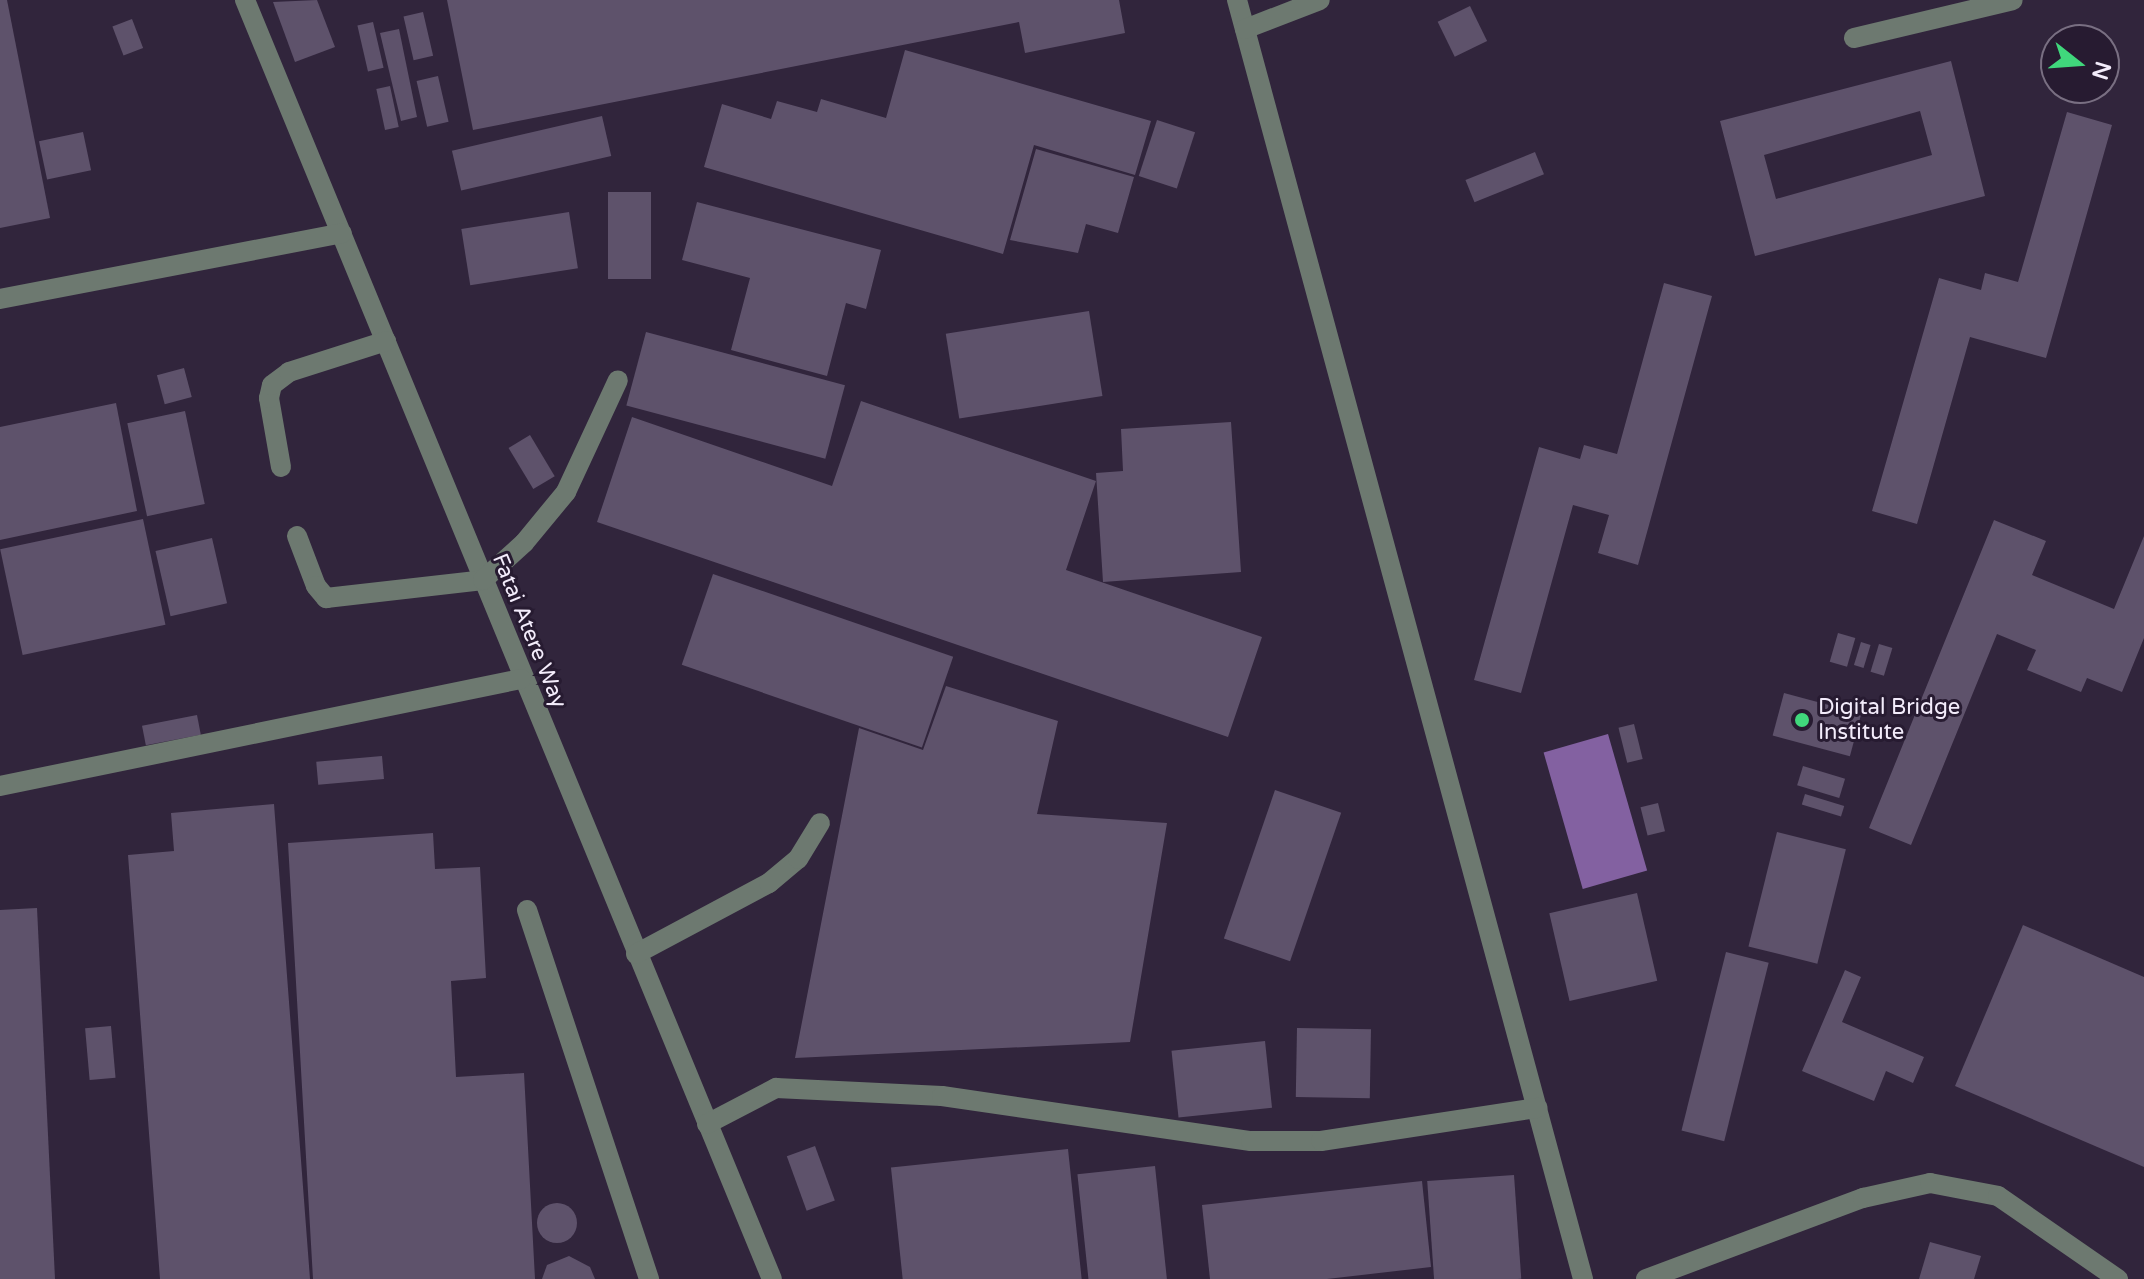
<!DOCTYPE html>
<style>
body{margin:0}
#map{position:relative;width:2144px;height:1279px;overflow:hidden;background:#31253c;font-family:"Varela Round",sans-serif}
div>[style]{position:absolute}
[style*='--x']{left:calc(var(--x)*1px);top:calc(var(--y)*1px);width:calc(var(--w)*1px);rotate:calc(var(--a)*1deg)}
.water>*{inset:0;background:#8361a1;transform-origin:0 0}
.building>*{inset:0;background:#5e526b;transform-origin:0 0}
.round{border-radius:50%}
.minor>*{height:20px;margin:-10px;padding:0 10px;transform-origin:10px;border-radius:10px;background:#6d7970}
.dots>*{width:22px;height:22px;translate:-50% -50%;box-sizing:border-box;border:4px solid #271b31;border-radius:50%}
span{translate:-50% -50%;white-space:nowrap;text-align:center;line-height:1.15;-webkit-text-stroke:6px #271b31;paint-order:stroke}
.street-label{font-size:22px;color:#f3ecfb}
.poi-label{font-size:22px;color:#f3ecfb}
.left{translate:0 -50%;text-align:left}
.north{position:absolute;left:2040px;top:24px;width:80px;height:80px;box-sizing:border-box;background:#271b31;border:2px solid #796f82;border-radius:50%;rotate:107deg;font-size:22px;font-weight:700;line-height:32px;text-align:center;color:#f3ecfb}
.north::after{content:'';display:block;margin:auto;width:28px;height:36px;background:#40d77c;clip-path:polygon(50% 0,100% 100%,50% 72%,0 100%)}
</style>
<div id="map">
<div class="water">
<div style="left:1608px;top:734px;width:142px;height:67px;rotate:74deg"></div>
</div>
<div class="building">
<div style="clip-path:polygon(0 0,7px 0,50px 218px,0 228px)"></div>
<div style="clip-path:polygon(317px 0,335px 47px,295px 62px,273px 2px)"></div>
<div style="clip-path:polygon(447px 0,1119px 0,1125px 33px,1025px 53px,1019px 22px,473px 130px)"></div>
<div style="left:1470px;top:6px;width:39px;height:36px;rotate:64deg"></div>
<div style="left:423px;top:12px;width:45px;height:20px;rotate:77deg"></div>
<div style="left:132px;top:19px;width:31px;height:21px;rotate:69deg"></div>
<div style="left:373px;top:22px;width:47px;height:16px;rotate:77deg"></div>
<div style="clip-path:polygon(399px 29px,417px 117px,401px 121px,380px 33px)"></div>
<div style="clip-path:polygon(905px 50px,1151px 121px,1135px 175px,1034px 145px,1003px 254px,704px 167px,722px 104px,771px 119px,777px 101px,817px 112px,821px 99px,886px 118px)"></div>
<div style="clip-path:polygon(evenodd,1951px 61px,1985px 196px,1755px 256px,1720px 121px,1951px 61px,1920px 111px,1932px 155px,1776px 199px,1764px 155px,1920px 111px)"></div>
<div style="left:438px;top:76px;width:47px;height:22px;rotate:77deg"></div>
<div style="left:390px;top:86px;width:42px;height:14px;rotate:78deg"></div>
<div style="clip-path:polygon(2067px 112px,2112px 125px,2046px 358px,1970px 337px,1917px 524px,1872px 511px,1939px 278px,1981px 290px,1985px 273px,2018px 282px)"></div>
<div style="left:602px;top:116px;width:41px;height:154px;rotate:77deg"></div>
<div style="left:1157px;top:120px;width:40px;height:59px;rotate:18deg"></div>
<div style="left:83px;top:132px;width:39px;height:45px;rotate:78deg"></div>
<div style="clip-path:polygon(1036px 149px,1134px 177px,1118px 233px,1086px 224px,1078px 253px,1010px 240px)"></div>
<div style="left:1535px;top:152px;width:24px;height:75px;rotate:68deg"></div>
<div style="left:608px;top:192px;width:43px;height:87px"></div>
<div style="clip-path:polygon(697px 202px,881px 250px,866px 309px,846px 303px,827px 376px,731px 350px,750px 278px,682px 260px)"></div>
<div style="left:569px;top:212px;width:57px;height:109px;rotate:81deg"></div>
<div style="clip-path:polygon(1664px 283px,1712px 296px,1638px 565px,1598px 553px,1609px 515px,1573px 505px,1521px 693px,1474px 680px,1539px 447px,1580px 459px,1584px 445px,1617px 454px)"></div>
<div style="left:1089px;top:311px;width:86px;height:145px;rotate:81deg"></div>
<div style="left:646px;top:332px;width:206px;height:76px;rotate:15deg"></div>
<div style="left:184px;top:368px;width:30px;height:28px;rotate:75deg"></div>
<div style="clip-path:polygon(861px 401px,1096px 481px,1066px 570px,1262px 637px,1228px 737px,597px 522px,632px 417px,832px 486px)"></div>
<div style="clip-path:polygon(116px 403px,137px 511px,0 540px,0 427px)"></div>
<div style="left:185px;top:411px;width:95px;height:59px;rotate:78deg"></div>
<div style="clip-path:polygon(1231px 422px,1241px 572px,1103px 582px,1096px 473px,1123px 471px,1121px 429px)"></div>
<div style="left:530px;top:435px;width:48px;height:25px;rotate:59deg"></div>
<div style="left:143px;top:519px;width:108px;height:146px;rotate:78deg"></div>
<div style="clip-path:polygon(1994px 520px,2046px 541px,2032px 575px,2114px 609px,2144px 536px,2144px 638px,2122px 692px,2087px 678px,2081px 692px,2027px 670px,2036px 650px,1997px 634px,1911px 845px,1869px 828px)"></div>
<div style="left:212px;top:538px;width:67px;height:58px;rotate:77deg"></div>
<div style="left:713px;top:574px;width:254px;height:96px;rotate:19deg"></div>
<div style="left:1838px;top:633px;width:18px;height:30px;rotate:16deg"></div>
<div style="left:1861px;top:642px;width:10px;height:24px;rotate:17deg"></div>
<div style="left:1879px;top:644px;width:14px;height:29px;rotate:17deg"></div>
<div style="clip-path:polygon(946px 686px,1058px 721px,1037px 814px,1167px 823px,1130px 1042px,795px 1058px,859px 728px,923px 750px)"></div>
<div style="left:1784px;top:693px;width:80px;height:44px;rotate:15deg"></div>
<div style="left:197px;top:715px;width:20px;height:56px;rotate:79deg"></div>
<div style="left:1634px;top:724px;width:36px;height:16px;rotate:76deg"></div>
<div style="left:382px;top:756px;width:23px;height:66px;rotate:85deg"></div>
<div style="left:1803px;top:766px;width:44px;height:20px;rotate:17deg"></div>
<div style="left:1275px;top:790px;width:70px;height:157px;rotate:19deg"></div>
<div style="left:1805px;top:794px;width:41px;height:11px;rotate:17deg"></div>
<div style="left:1658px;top:803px;width:29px;height:18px;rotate:76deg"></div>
<div style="clip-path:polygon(274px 804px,310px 1279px,160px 1279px,128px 855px,174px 851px,171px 813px)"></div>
<div style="left:1777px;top:832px;width:71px;height:118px;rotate:14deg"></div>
<div style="clip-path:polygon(433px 833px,435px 869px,480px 867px,486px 978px,451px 981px,456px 1077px,524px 1073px,535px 1279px,313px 1279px,288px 843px)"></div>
<div style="left:1637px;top:893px;width:90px;height:90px;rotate:77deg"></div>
<div style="clip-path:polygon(37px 908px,55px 1279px,0 1279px,0 910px)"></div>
<div style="clip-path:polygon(2023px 925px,2144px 977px,2144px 1167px,1955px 1086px)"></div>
<div style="left:1726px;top:952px;width:44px;height:184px;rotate:14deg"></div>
<div style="clip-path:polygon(1845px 970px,1861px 977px,1842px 1022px,1924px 1057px,1913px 1083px,1886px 1071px,1874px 1101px,1802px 1071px)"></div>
<div style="left:111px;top:1026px;width:52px;height:26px;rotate:85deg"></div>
<div style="left:1297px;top:1028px;width:74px;height:69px;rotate:1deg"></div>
<div style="left:1265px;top:1041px;width:67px;height:94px;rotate:84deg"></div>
<div style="left:815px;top:1146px;width:58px;height:30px;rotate:70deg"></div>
<div style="left:1068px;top:1149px;width:131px;height:178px;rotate:84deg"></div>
<div style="left:1155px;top:1166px;width:114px;height:78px;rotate:84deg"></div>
<div style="left:1514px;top:1175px;width:104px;height:87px;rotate:86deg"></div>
<div style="clip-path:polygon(1422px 1181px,1431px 1267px,1327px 1279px,1210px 1279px,1202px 1205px)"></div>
<div class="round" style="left:537px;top:1203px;width:40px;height:40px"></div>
<div style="clip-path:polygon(1930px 1242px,1981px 1256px,1974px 1279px,1919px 1279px)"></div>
<div style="clip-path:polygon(569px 1256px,590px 1267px,595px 1279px,542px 1279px,547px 1265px)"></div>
</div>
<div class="minor">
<div style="--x:245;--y:0;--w:1383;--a:67.61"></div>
<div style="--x:1237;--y:0;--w:1325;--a:74.86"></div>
<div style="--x:1245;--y:29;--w:80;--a:-21.1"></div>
<div style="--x:1854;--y:38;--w:163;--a:-13.4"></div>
<div style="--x:0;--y:299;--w:348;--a:-10.9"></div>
<div style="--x:281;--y:467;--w:70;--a:-99.9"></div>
<div style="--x:269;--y:398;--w:13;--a:-77"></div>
<div style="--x:272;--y:385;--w:21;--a:-37"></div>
<div style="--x:289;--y:372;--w:102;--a:-17.7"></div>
<div style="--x:297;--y:536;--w:53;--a:69.2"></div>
<div style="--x:316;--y:586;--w:16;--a:50"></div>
<div style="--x:326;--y:598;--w:158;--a:-6.5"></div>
<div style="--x:483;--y:580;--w:55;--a:-42.1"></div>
<div style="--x:524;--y:543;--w:66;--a:-50.5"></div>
<div style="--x:566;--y:492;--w:123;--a:-65.1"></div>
<div style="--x:0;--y:786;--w:532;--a:-11.61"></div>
<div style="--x:527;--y:910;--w:389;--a:71.7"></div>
<div style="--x:636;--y:954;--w:151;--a:-28.1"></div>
<div style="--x:769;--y:883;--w:38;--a:-40"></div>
<div style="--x:798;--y:859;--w:42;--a:-58.6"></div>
<div style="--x:707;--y:1124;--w:78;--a:-27.6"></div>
<div style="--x:776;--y:1088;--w:166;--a:2.8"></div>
<div style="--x:942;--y:1096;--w:312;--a:8.3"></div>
<div style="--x:1251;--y:1141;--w:70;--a:0"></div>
<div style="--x:1321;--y:1141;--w:219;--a:-8.7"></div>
<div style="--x:1646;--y:1279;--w:232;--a:-20.5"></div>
<div style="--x:1863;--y:1198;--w:69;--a:-12.6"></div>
<div style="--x:1930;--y:1183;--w:69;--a:10.8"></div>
<div style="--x:1998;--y:1196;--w:146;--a:34.7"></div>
</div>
<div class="dots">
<div style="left:1802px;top:720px;background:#40d77c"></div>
</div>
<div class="street-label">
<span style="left:529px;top:631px;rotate:68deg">Fatai Atere Way</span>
</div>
<div class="poi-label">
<span class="left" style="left:1818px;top:720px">Digital Bridge<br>Institute</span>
</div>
<div class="north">N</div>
</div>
